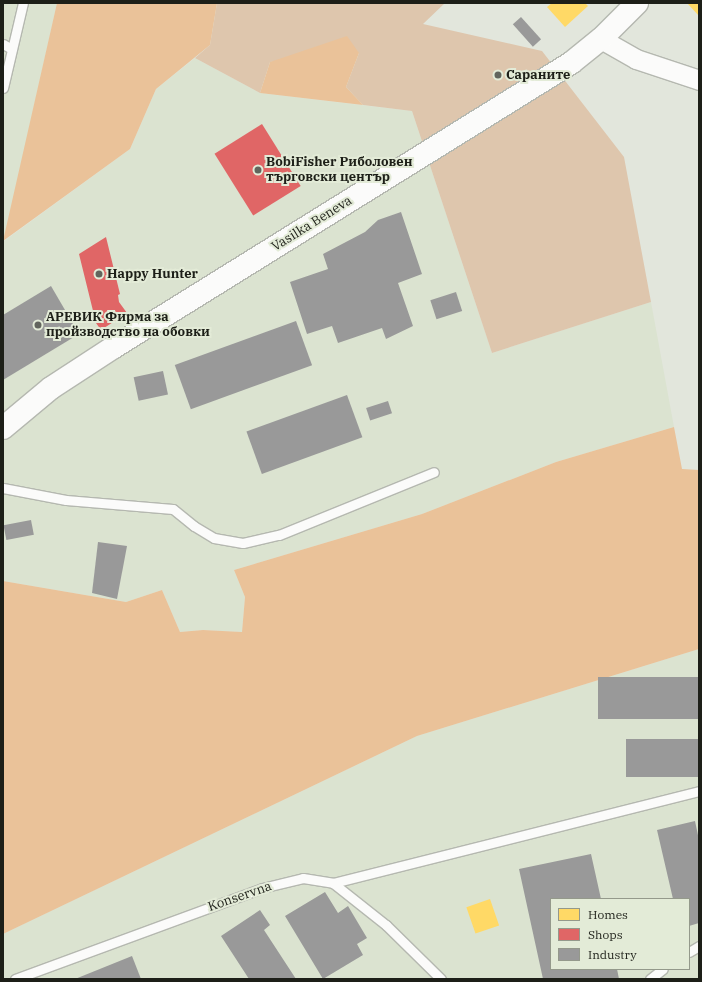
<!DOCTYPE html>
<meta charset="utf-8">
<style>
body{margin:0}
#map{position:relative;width:702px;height:982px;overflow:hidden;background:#e2e6dc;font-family:"IBM Plex Serif",serif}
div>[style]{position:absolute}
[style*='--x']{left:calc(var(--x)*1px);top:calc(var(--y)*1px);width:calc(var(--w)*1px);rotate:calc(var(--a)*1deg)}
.built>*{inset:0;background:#dbe3d0}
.green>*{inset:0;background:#dec6ad}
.forest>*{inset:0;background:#eac299}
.homes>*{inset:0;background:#ffd966;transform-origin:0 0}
.shops>*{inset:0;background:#e06666;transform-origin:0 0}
.industry>*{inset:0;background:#999;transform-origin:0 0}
.roads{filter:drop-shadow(1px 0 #b5b8b0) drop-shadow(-1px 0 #b5b8b0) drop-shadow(0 1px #b5b8b0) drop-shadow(0 -1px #b5b8b0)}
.lane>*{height:9px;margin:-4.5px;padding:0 4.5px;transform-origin:4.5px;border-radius:4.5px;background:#fbfbfa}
.street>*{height:19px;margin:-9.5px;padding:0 9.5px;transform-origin:9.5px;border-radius:9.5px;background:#fbfbfa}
.secondary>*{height:22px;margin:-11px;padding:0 11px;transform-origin:11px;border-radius:11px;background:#fbfbfa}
.dots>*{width:11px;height:11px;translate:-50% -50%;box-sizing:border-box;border:2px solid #e3ebd7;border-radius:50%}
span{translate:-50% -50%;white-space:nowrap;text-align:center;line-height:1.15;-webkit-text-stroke:4px #e3ebd7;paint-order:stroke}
.poi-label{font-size:13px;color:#1d1f18;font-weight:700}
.left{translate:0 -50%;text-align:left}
.street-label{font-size:13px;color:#1d1f18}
.frame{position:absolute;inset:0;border:4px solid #1d1f18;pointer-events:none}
.legend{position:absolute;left:550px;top:898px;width:140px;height:72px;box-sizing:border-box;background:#e3ebd7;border:1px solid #94998b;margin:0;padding:5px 7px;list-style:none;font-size:12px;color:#1d1f18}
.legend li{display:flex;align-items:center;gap:8px;height:20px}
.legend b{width:20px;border:1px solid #94998b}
</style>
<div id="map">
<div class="built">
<div style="clip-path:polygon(3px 3px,57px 3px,4px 241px,130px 149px,156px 89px,195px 58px,260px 93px,412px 111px,492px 353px,651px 302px,674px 427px,556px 462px,422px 514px,234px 570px,245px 597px,242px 632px,203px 630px,180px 632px,162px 590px,126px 602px,3px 581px)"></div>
<div style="clip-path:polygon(evenodd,699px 649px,699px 979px,3px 979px,3px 934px,417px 736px,699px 649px,551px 899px,689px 899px,689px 969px,551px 969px,551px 899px)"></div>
</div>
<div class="green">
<div style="clip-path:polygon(217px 3px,445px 3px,423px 24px,542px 51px,624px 157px,651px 302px,492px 353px,412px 111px,363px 105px,346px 87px,359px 53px,270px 62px,260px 93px,195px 58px,210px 45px)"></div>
</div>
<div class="forest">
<div style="clip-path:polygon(57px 3px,217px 3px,210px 45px,156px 89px,130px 149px,3px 241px)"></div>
<div style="clip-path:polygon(347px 36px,359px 53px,346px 87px,363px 105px,260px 93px,270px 62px)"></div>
<div style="clip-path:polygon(674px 427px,682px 469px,699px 470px,699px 649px,417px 736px,3px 934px,3px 581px,126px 602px,162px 590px,180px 632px,203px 630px,242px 632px,245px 597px,234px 570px,422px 514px,556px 462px)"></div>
</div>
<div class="homes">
<div style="clip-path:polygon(552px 3px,585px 3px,588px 6px,565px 27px,547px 7px)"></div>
<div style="clip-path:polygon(687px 3px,699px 3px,699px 16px)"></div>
<div style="left:490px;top:899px;width:28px;height:25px;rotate:71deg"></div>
</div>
<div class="shops">
<div style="left:262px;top:124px;width:73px;height:56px;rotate:58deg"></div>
<div style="clip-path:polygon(106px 237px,120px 294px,118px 295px,119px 302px,127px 313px,101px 330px,96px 323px,79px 254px)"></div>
</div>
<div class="industry">
<div style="left:521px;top:17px;width:30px;height:11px;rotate:48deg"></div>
<div style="clip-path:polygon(401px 212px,422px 274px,398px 283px,413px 326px,386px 339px,382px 328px,338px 343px,332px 326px,307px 334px,290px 282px,328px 269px,323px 254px,365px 232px,378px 220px)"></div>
<div style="clip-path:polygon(51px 286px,79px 334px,3px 380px,3px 315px)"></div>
<div style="left:456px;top:292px;width:20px;height:27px;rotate:72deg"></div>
<div style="left:296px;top:321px;width:47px;height:129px;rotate:70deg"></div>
<div style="left:163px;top:371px;width:24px;height:30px;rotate:78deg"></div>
<div style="left:347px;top:395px;width:45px;height:107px;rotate:70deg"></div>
<div style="left:388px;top:401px;width:13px;height:23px;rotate:72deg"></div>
<div style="left:31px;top:520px;width:15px;height:28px;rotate:79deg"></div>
<div style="clip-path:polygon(98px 542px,127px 546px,117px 599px,92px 593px)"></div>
<div style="left:699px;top:677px;width:42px;height:101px;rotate:90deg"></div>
<div style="left:699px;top:739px;width:38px;height:73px;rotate:90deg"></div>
<div style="clip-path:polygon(695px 821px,699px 840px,699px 923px,689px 926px,689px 899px,673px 899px,657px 830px)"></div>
<div style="clip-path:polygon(591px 854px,601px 899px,551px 899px,551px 969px,617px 969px,619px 979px,543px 979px,519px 869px)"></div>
<div style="clip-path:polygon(325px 892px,338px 913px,348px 906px,367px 938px,357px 944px,363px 955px,323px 979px,285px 916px)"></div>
<div style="clip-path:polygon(260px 910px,270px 925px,264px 930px,296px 979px,249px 979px,221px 936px)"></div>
<div style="clip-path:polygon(132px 956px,141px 979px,75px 979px)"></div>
</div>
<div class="roads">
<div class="lane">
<div style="--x:3;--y:44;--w:10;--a:29"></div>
<div style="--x:3;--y:88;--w:87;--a:-76.8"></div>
<div style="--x:3;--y:488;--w:64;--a:10.8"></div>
<div style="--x:66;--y:500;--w:107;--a:4.8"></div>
<div style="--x:173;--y:509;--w:27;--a:39"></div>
<div style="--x:194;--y:526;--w:23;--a:31"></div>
<div style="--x:214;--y:538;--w:29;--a:10"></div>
<div style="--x:243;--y:543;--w:37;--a:-13"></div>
<div style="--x:279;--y:535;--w:167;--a:-22.1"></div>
<div style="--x:333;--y:883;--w:377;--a:-14.1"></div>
<div style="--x:689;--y:952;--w:12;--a:-31"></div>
<div style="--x:15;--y:979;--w:263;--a:-20.2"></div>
<div style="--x:262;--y:888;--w:42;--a:-13.7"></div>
<div style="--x:303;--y:878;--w:30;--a:9"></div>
<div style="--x:333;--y:883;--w:68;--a:38.4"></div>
<div style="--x:386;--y:925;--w:77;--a:44.5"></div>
<div style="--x:650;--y:979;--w:16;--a:-38"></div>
</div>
<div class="street">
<div style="--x:601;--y:39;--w:40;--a:29.7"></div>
<div style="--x:636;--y:59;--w:66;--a:18.4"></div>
</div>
<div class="secondary">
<div style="--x:3;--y:428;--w:62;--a:-39.8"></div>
<div style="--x:51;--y:388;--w:75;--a:-33.1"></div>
<div style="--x:114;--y:347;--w:538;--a:-31.86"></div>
<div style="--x:571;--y:63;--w:38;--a:-39"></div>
<div style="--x:601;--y:39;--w:51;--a:-45"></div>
</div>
</div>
<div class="dots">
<div style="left:498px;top:75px;background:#62655d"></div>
<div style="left:258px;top:170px;background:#62655d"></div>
<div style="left:99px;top:274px;background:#62655d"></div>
<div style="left:38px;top:325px;background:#62655d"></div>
</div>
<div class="poi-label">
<span class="left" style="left:506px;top:75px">Сараните</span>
<span class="left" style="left:266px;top:170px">BobiFisher Риболовен<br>търговски център</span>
<span class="left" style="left:107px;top:274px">Happy Hunter</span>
<span class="left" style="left:46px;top:325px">АРЕВИК Фирма за<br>пройзводство на обовки</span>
</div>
<div class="street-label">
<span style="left:312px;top:224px;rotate:-32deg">Vasilka Beneva</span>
<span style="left:240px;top:897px;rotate:-19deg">Konservna</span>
</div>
<div class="frame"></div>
<ul class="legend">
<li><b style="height:11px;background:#ffd966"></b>Homes</li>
<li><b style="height:11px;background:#e06666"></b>Shops</li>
<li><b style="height:11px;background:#999"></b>Industry</li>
</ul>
</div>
